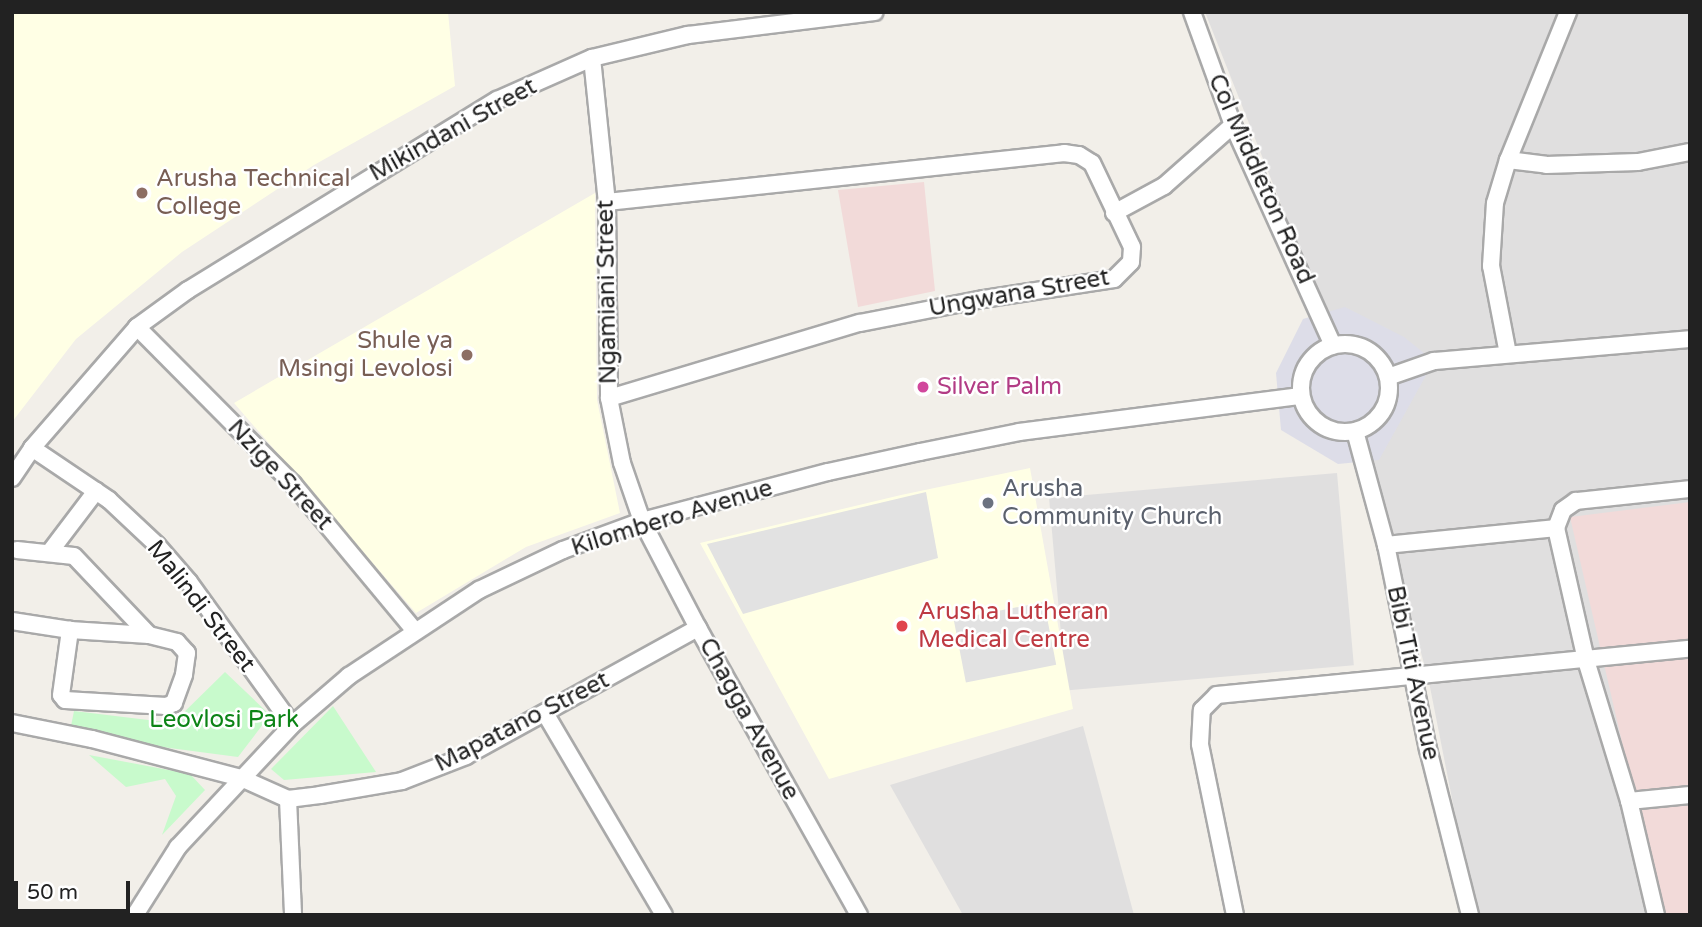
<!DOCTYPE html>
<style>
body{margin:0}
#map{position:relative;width:1702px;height:927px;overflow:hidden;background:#f2efe9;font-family:"Varela Round",sans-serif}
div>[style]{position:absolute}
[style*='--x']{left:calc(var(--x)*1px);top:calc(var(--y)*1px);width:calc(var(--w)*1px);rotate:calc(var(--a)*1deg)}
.residential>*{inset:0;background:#e0dfdf;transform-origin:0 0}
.commercial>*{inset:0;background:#f2dad9}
.education>*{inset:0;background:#ffffe5}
.park>*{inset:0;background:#c8facc}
.parking>*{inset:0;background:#e2e2e2;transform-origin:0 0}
.plaza>*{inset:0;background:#dddde8}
.roads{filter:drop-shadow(2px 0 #a9a9a9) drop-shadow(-2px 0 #a9a9a9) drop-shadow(0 2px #a9a9a9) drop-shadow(0 -2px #a9a9a9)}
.street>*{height:16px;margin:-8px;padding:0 8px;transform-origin:8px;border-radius:8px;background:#fff}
.street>.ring{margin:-8px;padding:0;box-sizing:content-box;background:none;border:16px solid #fff;border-radius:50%}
.dots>*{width:19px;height:19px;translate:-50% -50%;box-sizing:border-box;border:4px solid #fff;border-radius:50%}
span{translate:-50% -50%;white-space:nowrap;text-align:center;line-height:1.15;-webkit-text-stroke:5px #fff;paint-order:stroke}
.street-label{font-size:24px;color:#222}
.education-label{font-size:24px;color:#785e54}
.left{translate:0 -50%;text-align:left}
.right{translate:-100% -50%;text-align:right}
.hotel-label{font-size:24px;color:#b23c85}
.worship-label{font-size:24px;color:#5b616d}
.health-label{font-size:24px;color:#be3a42}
.park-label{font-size:24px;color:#0c8416}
.frame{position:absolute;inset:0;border:14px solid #222;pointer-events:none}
.scale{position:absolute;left:14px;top:881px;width:116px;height:32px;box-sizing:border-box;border:4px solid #222;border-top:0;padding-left:9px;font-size:21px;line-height:24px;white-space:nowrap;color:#222;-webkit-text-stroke:5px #fff;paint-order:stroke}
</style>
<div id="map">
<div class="residential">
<div style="clip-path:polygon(1205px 12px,1690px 12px,1690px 915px,1475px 915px,1429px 682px,1339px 351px)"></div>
<div style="left:1337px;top:473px;width:193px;height:289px;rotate:85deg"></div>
<div style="clip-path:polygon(1083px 726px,1134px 915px,963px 915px,890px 785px)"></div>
</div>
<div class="commercial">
<div style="clip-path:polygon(924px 182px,935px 291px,858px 307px,838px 190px)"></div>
<div style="clip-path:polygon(1690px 502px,1690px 915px,1662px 915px,1570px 517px)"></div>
</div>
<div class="education">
<div style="clip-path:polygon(12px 12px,448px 12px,455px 86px,314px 165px,182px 252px,76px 339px,12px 422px)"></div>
<div style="clip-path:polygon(595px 193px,597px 400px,620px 513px,526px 547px,416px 613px,234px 403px)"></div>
<div style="clip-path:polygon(1030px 468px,1073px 709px,829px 779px,700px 543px,901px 495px)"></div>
</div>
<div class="park">
<div style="clip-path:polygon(225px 672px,270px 715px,238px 757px,162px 747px,71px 726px,74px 711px,173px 723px)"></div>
<div style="clip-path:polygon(333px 706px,376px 772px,284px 780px,271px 769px)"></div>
<div style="clip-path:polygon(89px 755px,190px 774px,205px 790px,162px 835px,176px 796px,165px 779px,126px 787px)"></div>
</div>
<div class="parking">
<div style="clip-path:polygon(926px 492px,938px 558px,743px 614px,707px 544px)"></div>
<div style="left:1044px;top:602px;width:64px;height:92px;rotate:79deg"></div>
</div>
<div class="plaza">
<div style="clip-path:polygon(1345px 307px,1404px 337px,1434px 361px,1379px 460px,1338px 464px,1281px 430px,1276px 373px,1303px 319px)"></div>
</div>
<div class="roads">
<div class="street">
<div style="--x:1192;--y:12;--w:120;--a:70.1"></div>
<div style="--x:1233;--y:125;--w:242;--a:65.6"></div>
<div style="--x:592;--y:58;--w:145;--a:84.1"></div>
<div style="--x:607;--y:202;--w:196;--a:89.4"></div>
<div style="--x:609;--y:398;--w:66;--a:78.7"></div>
<div style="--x:622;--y:463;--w:61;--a:71"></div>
<div style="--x:642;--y:521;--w:121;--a:62.4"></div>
<div style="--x:698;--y:628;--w:329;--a:60.7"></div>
<div style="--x:1508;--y:160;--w:38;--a:7"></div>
<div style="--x:1546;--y:165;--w:92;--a:-1.9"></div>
<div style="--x:1638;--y:162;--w:53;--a:-10.9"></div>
<div style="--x:607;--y:202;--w:460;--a:-6.1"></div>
<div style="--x:1064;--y:153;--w:15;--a:8"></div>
<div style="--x:1079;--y:155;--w:15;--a:32"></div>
<div style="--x:1092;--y:163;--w:93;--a:64.5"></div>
<div style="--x:1132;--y:247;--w:15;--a:94"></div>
<div style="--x:1131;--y:262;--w:24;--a:135"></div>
<div style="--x:1114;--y:279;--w:133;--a:171.3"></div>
<div style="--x:983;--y:299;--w:126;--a:169"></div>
<div style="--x:859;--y:323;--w:261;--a:163.3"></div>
<div style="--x:1114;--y:213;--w:57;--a:-28.4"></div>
<div style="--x:1164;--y:186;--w:92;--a:-41.5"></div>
<div style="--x:137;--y:327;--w:221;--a:45.2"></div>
<div style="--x:293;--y:484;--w:190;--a:50.3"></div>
<div class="ring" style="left:1301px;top:344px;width:72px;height:72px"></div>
<div style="--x:1508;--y:354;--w:90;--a:-100.9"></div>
<div style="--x:1491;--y:266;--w:63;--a:-86.4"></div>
<div style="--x:1495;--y:203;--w:45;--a:-73.2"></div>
<div style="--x:1508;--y:160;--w:160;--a:-67.9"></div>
<div style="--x:1388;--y:377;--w:49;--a:-19.2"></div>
<div style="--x:1434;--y:361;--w:257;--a:-4.9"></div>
<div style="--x:1355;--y:431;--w:118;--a:74.8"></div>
<div style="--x:1386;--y:545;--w:208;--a:78.4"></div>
<div style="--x:1428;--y:749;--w:171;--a:75.8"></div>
<div style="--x:32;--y:448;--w:93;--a:34"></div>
<div style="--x:109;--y:500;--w:66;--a:43.2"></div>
<div style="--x:157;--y:545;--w:49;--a:49.1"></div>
<div style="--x:189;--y:582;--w:176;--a:54.2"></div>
<div style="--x:12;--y:478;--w:36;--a:-56"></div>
<div style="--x:32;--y:448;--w:160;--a:-49"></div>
<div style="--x:137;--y:327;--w:63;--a:-36"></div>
<div style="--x:188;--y:290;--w:363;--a:-31.6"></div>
<div style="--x:497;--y:100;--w:104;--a:-23.9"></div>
<div style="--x:592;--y:58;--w:99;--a:-13.5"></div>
<div style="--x:688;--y:35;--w:188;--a:-7"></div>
<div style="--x:1386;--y:545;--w:171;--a:-5.7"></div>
<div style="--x:17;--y:550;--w:57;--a:6"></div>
<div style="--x:74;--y:556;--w:109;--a:46.5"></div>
<div style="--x:49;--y:553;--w:78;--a:-52.8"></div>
<div style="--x:12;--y:621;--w:59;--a:8.8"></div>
<div style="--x:70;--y:630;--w:79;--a:3.6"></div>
<div style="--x:149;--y:635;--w:29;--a:14"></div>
<div style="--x:177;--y:642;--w:15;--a:48"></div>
<div style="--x:187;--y:653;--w:22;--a:98"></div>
<div style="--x:184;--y:675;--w:30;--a:110"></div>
<div style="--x:174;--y:703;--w:9;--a:159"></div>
<div style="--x:166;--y:706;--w:101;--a:-176.6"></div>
<div style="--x:65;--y:700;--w:6;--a:-129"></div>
<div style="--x:61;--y:695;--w:66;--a:-82.1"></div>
<div style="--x:545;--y:713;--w:234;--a:59.5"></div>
<div style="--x:12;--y:723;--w:82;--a:11.3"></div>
<div style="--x:92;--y:739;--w:154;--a:14.7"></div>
<div style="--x:241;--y:778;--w:51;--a:24.1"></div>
<div style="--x:288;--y:799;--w:32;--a:-7"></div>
<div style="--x:320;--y:795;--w:83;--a:-9.7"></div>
<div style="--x:402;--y:781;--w:69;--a:-21.3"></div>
<div style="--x:466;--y:756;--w:265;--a:-28.9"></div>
<div style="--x:288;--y:799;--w:116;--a:87.5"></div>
<div style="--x:1629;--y:801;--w:61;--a:-5.6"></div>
<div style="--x:135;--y:915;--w:80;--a:-57.7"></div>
<div style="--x:178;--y:847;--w:167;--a:-46.9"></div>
<div style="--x:292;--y:725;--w:75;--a:-40.7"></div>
<div style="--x:349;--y:676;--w:156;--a:-33.5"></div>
<div style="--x:479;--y:590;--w:93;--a:-25.5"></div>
<div style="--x:563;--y:550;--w:84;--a:-20.2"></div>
<div style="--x:642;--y:521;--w:192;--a:-14.8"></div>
<div style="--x:828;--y:472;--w:94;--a:-12.3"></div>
<div style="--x:920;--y:452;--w:101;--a:-11.4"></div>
<div style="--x:1019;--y:432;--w:284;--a:-7.3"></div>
<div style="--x:1235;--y:915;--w:175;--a:-101.6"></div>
<div style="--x:1200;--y:744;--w:34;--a:-87"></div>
<div style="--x:1202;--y:710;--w:21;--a:-45"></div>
<div style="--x:1217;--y:695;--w:475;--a:-5.6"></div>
<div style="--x:1656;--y:915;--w:117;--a:-103.3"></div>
<div style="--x:1629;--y:801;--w:147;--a:-107"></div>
<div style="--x:1586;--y:660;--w:135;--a:-102.8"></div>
<div style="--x:1556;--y:528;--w:19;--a:-69"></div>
<div style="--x:1563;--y:510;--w:16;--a:-35"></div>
<div style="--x:1576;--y:501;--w:115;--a:-6"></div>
</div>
</div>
<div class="dots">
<div style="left:142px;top:193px;background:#8d6e63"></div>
<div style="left:467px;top:355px;background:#8d6e63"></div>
<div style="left:923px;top:387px;background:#d1479c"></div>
<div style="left:988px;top:503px;background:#6b7280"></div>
<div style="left:902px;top:626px;background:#e0444e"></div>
</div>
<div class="street-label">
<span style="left:453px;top:130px;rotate:-29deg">Mikindani Street</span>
<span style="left:1261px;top:179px;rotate:66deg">Col Middleton Road</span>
<span style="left:607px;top:292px;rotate:-91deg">Ngamiani Street</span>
<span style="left:1019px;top:293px;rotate:-10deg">Ungwana Street</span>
<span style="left:280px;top:475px;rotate:47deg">Nzige Street</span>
<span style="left:672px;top:518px;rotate:-17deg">Kilombero Avenue</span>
<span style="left:201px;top:606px;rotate:52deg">Malindi Street</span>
<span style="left:1413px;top:673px;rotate:78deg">Bibi Titi Avenue</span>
<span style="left:749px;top:719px;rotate:61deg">Chagga Avenue</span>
<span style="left:522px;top:722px;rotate:-27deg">Mapatano Street</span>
</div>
<div class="education-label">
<span class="left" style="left:156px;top:193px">Arusha Technical<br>College</span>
<span class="right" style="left:453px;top:355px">Shule ya<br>Msingi Levolosi</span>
</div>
<div class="hotel-label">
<span class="left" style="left:937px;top:387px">Silver Palm</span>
</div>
<div class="worship-label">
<span class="left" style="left:1002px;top:503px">Arusha<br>Community Church</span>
</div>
<div class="health-label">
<span class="left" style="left:918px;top:626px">Arusha Lutheran<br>Medical Centre</span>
</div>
<div class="park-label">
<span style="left:224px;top:720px">Leovlosi Park</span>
</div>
<div class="frame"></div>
<div class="scale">50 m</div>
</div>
